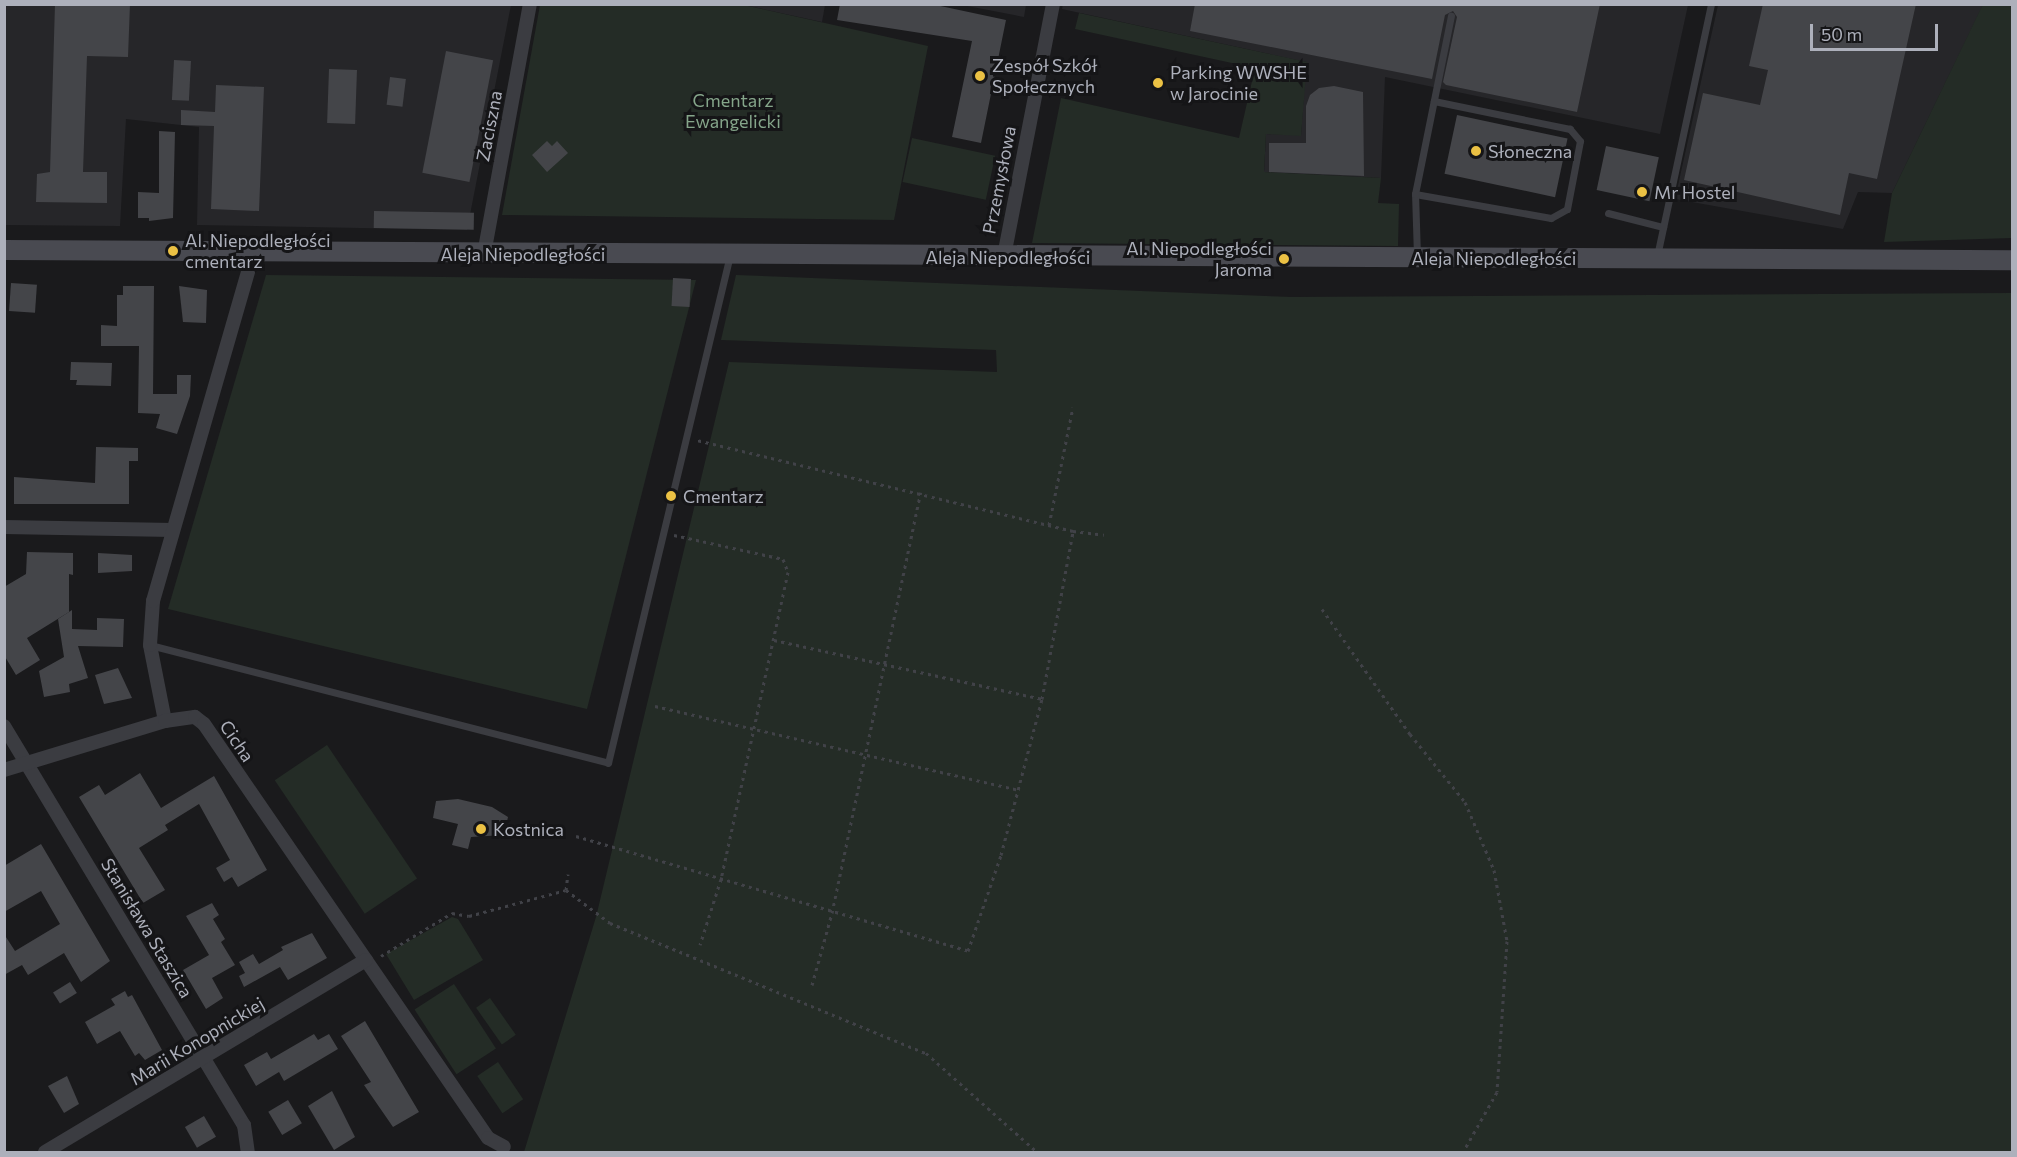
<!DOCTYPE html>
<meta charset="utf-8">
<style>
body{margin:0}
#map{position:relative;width:2017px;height:1157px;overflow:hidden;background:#1a1a1c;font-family:Commissioner,sans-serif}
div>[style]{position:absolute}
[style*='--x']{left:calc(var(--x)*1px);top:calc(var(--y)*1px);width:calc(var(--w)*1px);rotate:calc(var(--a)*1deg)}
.built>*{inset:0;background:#262629}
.green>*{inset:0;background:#242c26;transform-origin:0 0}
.building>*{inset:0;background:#444549;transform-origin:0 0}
.path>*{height:3px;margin-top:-1.5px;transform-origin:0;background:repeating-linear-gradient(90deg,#414248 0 3px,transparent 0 7.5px)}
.lane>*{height:7px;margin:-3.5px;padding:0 3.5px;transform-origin:3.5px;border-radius:3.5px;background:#3b3c41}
.street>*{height:14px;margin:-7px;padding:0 7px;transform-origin:7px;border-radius:7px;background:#3b3c41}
.secondary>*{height:20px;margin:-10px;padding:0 10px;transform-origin:10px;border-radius:10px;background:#494a51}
.dots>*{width:16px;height:16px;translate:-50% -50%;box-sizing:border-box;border:3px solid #151517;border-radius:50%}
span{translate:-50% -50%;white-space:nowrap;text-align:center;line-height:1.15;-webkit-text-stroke:6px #151517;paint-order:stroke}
.poi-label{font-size:18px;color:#adb0bb}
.left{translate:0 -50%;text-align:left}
.right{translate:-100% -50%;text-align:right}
.park-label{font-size:18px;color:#85a58a}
.street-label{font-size:18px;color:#adb0bb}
.frame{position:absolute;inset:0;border:6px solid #adb0bb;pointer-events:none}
.scale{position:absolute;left:1810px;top:24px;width:128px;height:27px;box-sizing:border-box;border:3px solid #adb0bb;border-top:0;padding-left:8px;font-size:18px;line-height:21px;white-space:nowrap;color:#adb0bb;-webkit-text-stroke:4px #151517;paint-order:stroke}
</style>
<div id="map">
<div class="built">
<div style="clip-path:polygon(1063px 4px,1688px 5px,1660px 134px,1385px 77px,1381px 178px,1264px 172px,1266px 134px,1301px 135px,1306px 62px,1062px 9px)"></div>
<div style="clip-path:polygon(5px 5px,511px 5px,467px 230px,197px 225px,199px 127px,126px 119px,120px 226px,5px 225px)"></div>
<div style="clip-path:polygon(744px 5px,825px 5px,822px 22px)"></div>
<div style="clip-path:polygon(962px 5px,1026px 5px,1024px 17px)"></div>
<div style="clip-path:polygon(1718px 5px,1983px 5px,1892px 193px,1858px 192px,1843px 229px,1675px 199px)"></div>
</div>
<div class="green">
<div style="clip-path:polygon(1983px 4px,2012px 5px,2012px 238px,1884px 242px,1892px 193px)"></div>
<div style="clip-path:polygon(540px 5px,744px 5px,928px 46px,894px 220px,502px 215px)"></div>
<div style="clip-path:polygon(1079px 13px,1307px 62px,1301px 136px,1266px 134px,1264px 172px,1381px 178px,1378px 203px,1399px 204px,1398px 246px,1032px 243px,1061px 98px,1239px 138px,1255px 68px,1075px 29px)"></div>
<div style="left:912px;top:138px;width:85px;height:45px;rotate:12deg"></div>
<div style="clip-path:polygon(266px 275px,696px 280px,587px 709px,168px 609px)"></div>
<div style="clip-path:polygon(736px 275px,1292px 297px,2012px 293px,2012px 1152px,524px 1152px,596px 917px,729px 362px,997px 372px,996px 350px,721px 340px)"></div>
<div style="left:327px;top:745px;width:161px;height:63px;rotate:56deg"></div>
<div style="clip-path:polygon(452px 917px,458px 919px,483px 960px,414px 1000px,386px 954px)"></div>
<div style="left:454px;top:984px;width:77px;height:47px;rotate:57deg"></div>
<div style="left:490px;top:998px;width:45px;height:17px;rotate:55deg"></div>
<div style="left:498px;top:1062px;width:45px;height:25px;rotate:56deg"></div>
</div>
<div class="building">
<div style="clip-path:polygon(55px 4px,130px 4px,128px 57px,87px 56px,83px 172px,107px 172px,107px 203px,36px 202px,37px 174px,50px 172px)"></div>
<div style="clip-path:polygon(840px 4px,931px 4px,1006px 20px,981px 143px,952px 137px,972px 41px,837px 20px)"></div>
<div style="clip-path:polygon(1195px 4px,1600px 4px,1577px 112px,1446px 85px,1443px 82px,1457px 17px,1453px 11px,1445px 15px,1432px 79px,1190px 31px)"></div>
<div style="clip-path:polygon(1763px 4px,1916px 4px,1877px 179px,1849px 173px,1840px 215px,1684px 180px,1703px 93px,1760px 105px,1768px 70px,1749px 66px)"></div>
<div style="left:446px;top:51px;width:48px;height:124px;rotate:11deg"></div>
<div style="left:174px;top:60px;width:17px;height:40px;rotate:3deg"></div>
<div style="left:329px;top:69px;width:28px;height:54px;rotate:2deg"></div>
<div style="left:390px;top:77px;width:16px;height:28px;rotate:7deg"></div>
<div style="clip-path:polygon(216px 85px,264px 87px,259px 211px,211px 209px,214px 126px,181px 125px,181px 110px,215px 112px)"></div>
<div style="clip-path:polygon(1334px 86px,1363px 92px,1364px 176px,1269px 172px,1269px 143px,1306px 143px,1306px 106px,1310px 95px,1319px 88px)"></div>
<div style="left:1457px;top:115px;width:113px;height:60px;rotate:12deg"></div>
<div style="clip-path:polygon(159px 131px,175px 132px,173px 218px,149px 221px,149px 218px,138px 218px,138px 192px,159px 193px)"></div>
<div style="clip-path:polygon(547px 141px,552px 146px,557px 141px,568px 153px,547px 172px,532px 155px)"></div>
<div style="left:1606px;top:146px;width:54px;height:45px;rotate:12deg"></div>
<div style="left:374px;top:211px;width:100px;height:17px;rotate:1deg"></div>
<div style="left:673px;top:278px;width:18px;height:28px;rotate:3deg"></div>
<div style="left:11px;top:283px;width:26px;height:28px;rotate:4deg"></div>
<div style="clip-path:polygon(123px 286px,154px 286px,153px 394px,177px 394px,177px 375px,191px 375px,190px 396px,177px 434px,156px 428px,160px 414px,138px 413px,139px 346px,101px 346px,101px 325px,117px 326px,117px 295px,123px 295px)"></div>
<div style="clip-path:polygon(179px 286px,207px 290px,206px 323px,183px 322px)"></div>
<div style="clip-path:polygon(71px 362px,112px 363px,111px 386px,76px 385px,77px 380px,70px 380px)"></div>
<div style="clip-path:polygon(96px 447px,138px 448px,138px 461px,129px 461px,129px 504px,14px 504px,14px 477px,95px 483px)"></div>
<div style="clip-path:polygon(27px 552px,73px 553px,73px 575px,69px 574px,69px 612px,27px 638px,40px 660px,16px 675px,4px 655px,4px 587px,26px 574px)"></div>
<div style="clip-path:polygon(98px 553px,132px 555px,132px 571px,98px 573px)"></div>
<div style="clip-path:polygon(72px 610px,72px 629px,97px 630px,97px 618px,124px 619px,123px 647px,78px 646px,88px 678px,69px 684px,70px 692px,44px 697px,39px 671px,64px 657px,58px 619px)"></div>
<div style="clip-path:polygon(118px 668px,132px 698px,104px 704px,95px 675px)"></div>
<div style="clip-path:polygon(140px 773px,161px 808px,214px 776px,267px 870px,238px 887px,232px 877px,224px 882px,216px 868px,230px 860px,199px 804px,165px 825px,168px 830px,139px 848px,165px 890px,143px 903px,79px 797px,99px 785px,105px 795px)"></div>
<div style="clip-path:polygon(458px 799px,492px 807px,508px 817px,504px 835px,471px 837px,468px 849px,452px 845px,458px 824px,433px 818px,436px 801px)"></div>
<div style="clip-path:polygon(41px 844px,110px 961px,81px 982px,64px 953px,28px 975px,22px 965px,4px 975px,4px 934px,15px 951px,60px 924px,41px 891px,4px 912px,4px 866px)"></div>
<div style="clip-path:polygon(212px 903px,219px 915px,213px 919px,225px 939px,221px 942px,235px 965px,212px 978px,223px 998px,206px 1009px,183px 970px,209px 955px,186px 916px)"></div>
<div style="clip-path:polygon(312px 933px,327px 958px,288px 980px,280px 967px,244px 987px,239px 976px,245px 973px,239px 962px,253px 954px,259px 964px,283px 950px,281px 947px)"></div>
<div style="left:70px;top:982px;width:13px;height:20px;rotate:58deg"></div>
<div style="clip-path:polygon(125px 991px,128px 997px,132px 995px,162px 1050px,145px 1060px,139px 1053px,135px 1056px,120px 1031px,97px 1044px,85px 1022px,115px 1005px,111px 999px)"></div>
<div style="clip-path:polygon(365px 1021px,419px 1112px,393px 1127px,364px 1085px,371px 1082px,341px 1036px)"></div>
<div style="clip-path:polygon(314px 1034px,318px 1040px,329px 1034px,338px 1049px,284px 1081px,279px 1072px,256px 1086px,244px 1065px,267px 1052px,271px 1059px)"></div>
<div style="clip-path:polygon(67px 1076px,79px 1104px,64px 1113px,48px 1086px)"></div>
<div style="clip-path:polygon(332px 1091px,355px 1137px,334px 1150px,308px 1106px)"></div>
<div style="left:288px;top:1100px;width:27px;height:23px;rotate:59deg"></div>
<div style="left:204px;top:1116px;width:24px;height:22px;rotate:60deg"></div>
</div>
<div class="path">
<div style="--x:1049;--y:525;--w:120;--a:-78.5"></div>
<div style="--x:1073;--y:531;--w:31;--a:7"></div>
<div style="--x:674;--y:535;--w:112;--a:12.4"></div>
<div style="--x:783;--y:559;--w:14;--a:69"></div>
<div style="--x:788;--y:572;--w:314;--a:102.3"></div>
<div style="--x:721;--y:879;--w:69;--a:107.7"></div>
<div style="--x:1322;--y:609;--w:153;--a:54.9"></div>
<div style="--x:1410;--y:734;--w:87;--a:51"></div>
<div style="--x:1465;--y:802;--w:74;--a:66.9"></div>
<div style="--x:1494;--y:870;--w:72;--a:79.6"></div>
<div style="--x:1507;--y:941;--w:151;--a:93.8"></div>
<div style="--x:1497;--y:1092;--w:69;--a:119.5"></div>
<div style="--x:774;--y:640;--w:274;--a:12.4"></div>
<div style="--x:655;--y:706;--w:373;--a:13"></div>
<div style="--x:576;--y:836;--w:409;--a:16.3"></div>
<div style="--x:968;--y:951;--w:102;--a:-71"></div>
<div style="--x:1001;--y:855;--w:161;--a:-75.3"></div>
<div style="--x:1042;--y:699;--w:171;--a:-79.5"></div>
<div style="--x:1073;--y:531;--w:386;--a:-166.4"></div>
<div style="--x:566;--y:890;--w:55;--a:36.9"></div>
<div style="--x:610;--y:923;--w:342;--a:22.4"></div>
<div style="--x:926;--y:1053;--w:149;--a:41.7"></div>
<div style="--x:381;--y:956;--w:83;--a:-31.2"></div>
<div style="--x:452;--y:913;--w:17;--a:10"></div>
<div style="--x:469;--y:916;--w:100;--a:-15"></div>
<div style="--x:566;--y:890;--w:16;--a:-83"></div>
<div style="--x:812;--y:985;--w:75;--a:-74.5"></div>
<div style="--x:832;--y:913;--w:430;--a:-78.1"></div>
</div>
<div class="lane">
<div style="--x:1415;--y:194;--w:138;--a:10"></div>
<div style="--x:1551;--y:218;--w:18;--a:-29"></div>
<div style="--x:1567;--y:209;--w:69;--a:-79.2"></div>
<div style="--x:1580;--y:141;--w:16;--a:-130"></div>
<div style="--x:1570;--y:129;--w:139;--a:-168.4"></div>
<div style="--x:1608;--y:213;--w:57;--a:14.3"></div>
<div style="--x:1417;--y:256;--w:62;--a:-91.8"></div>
<div style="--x:1415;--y:194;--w:182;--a:-78.6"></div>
<div style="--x:1657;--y:256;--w:258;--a:-77.9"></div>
<div style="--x:150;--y:645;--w:473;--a:14.4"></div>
<div style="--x:608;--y:763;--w:522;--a:-76.5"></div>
</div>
<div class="street">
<div style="--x:484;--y:254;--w:254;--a:-79.6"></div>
<div style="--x:1004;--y:256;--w:257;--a:-79"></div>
<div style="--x:4;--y:527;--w:169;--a:1"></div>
<div style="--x:165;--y:721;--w:77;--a:-101.2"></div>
<div style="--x:150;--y:645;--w:44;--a:-86.1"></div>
<div style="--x:153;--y:601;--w:363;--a:-73.9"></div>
<div style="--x:4;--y:726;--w:466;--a:59"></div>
<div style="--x:244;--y:1125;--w:27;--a:82"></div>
<div style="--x:4;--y:770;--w:168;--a:-16.9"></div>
<div style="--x:165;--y:721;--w:30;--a:-8"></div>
<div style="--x:195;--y:717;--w:11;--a:38"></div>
<div style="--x:204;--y:724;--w:502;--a:55.55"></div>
<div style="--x:488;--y:1138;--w:18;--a:29"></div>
<div style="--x:45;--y:1152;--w:374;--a:-30.9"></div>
</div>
<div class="secondary">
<div style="--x:4;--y:250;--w:2008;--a:0.29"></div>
</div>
<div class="dots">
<div style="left:980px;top:76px;background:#ebc144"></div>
<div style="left:1158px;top:83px;background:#ebc144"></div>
<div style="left:1476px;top:151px;background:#ebc144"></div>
<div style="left:1642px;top:192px;background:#ebc144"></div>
<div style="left:173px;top:251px;background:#ebc144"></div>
<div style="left:1284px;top:259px;background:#ebc144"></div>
<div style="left:671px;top:496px;background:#ebc144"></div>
<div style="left:481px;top:829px;background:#ebc144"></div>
</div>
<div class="poi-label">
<span class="left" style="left:992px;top:76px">Zespół Szkół<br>Społecznych</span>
<span class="left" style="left:1170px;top:83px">Parking WWSHE<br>w Jarocinie</span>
<span class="left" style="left:1488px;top:151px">Słoneczna</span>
<span class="left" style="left:1654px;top:192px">Mr Hostel</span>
<span class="left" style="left:185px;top:251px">Al. Niepodległości<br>cmentarz</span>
<span class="right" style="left:1272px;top:259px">Al. Niepodległości<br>Jaroma</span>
<span class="left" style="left:683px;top:496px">Cmentarz</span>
<span class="left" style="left:493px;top:829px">Kostnica</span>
</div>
<div class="park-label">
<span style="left:733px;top:111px">Cmentarz<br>Ewangelicki</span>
</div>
<div class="street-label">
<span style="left:489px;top:126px;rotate:-79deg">Zaciszna</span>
<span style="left:999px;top:180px;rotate:-79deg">Przemysłowa</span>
<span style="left:523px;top:254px">Aleja Niepodległości</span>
<span style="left:1008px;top:257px">Aleja Niepodległości</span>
<span style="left:1494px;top:258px">Aleja Niepodległości</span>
<span style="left:237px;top:741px;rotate:56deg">Cicha</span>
<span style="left:147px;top:928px;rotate:59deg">Stanisława Staszica</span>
<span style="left:197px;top:1041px;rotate:-31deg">Marii Konopnickiej</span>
</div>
<div class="frame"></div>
<div class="scale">50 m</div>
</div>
